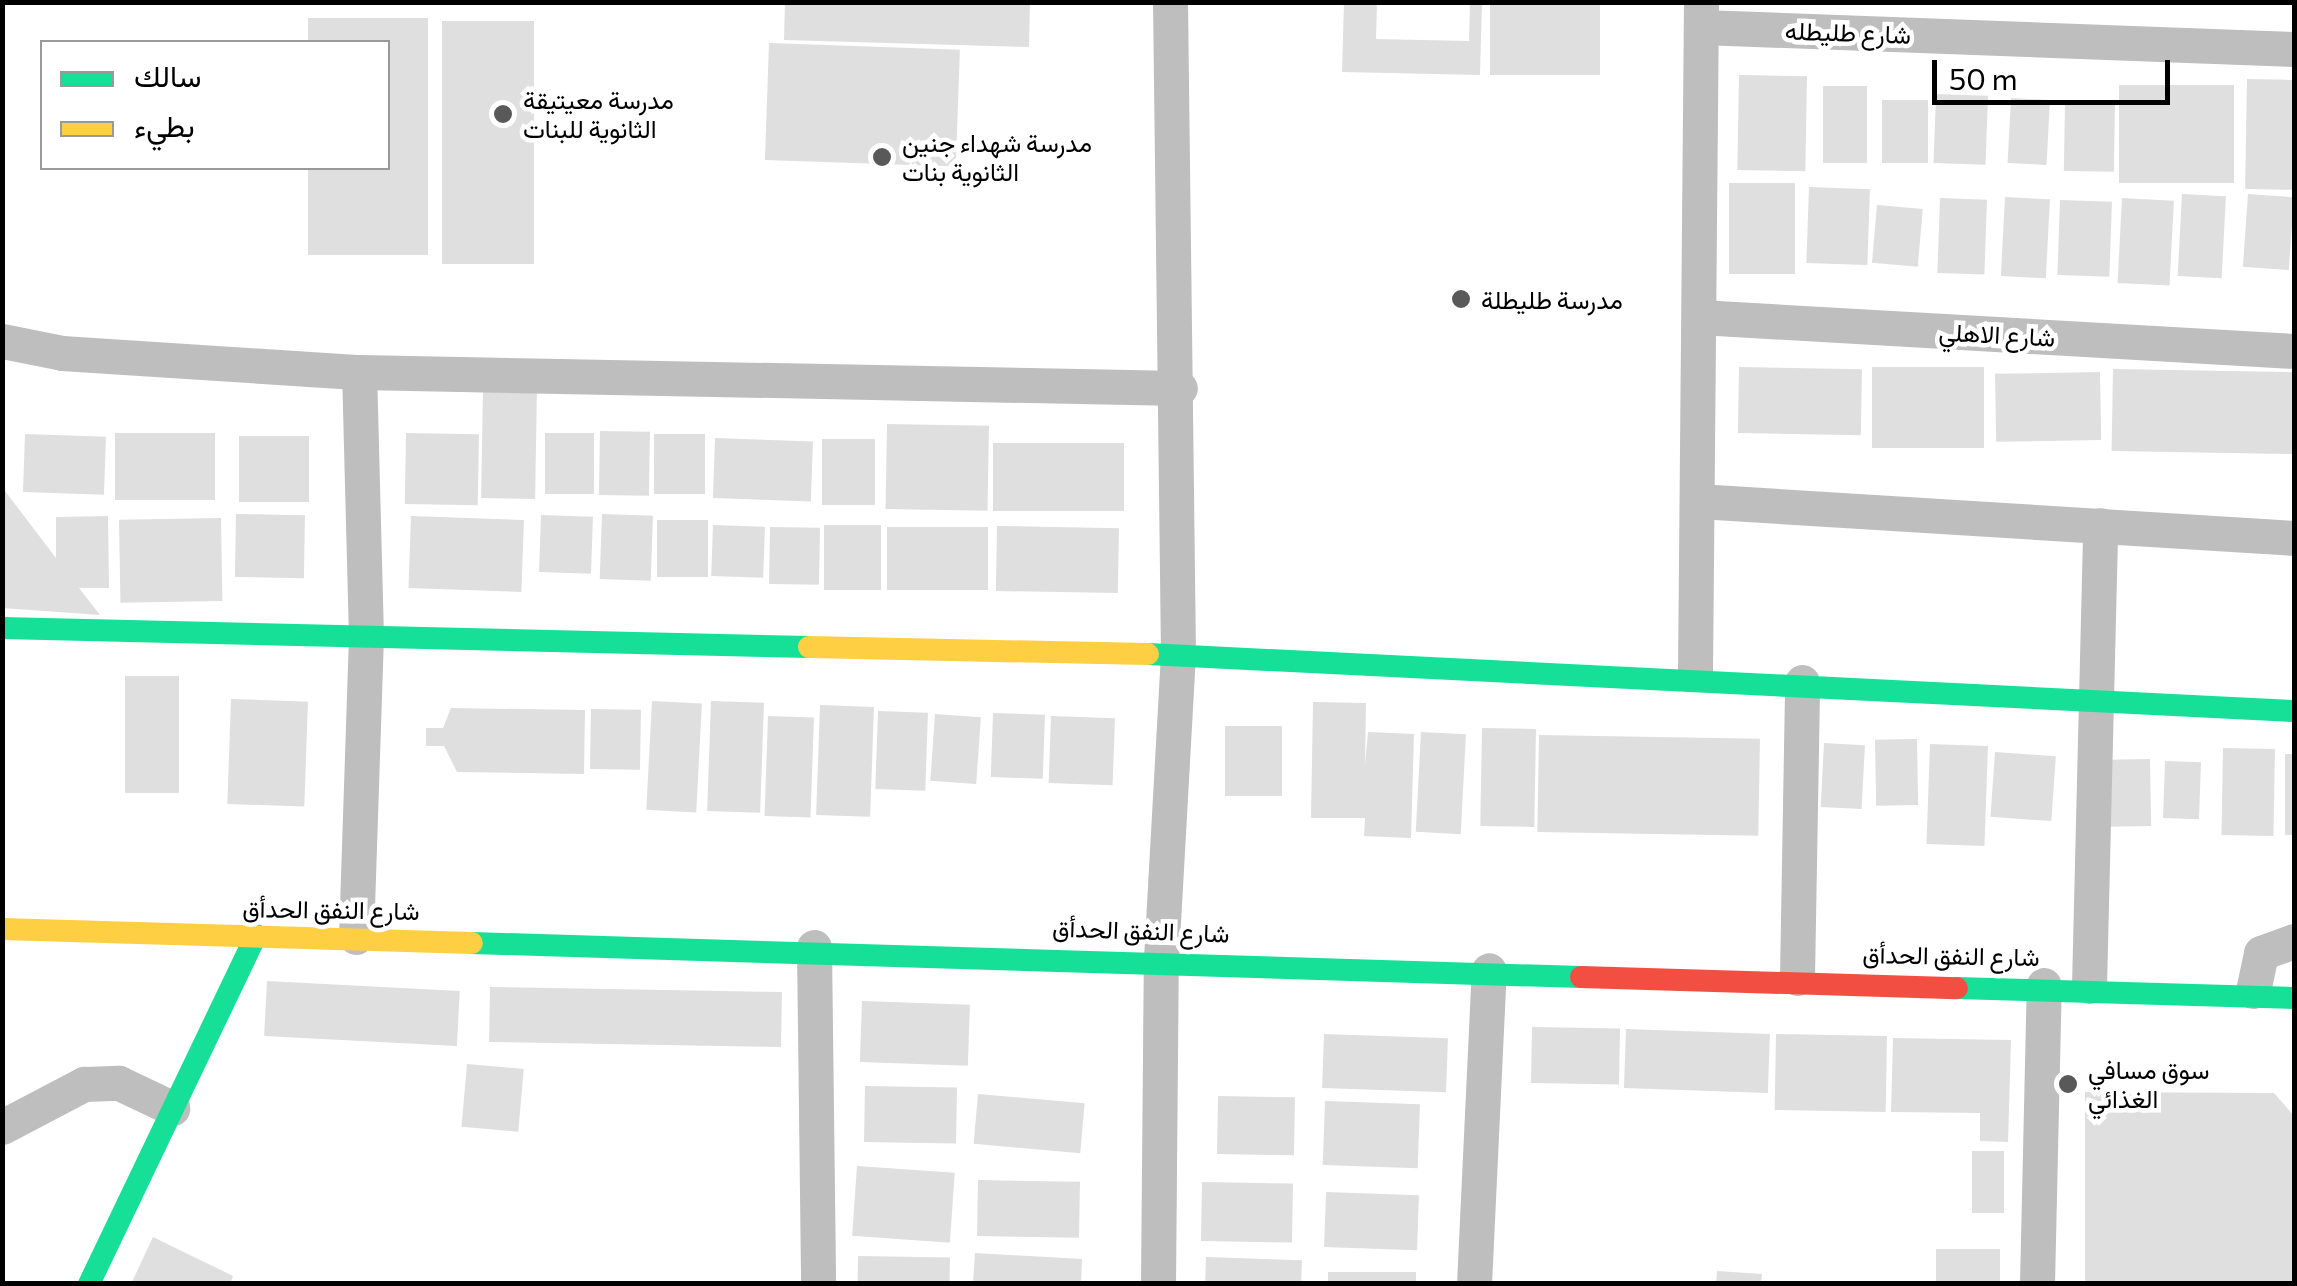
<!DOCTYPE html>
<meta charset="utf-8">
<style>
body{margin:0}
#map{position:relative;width:2297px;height:1286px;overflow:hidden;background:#fff;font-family:Commissioner,Vazirmatn,sans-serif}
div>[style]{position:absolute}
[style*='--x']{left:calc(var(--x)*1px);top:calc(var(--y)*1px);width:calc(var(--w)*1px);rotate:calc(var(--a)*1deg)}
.building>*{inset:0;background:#dfdfdf;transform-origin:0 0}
.street>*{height:35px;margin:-17.5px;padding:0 17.5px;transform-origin:17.5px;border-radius:17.5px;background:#bebebe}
.fast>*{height:22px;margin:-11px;padding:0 11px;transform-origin:11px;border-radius:11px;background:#16e098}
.slow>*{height:22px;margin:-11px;padding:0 11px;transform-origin:11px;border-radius:11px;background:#ffcf43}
.jam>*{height:22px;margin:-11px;padding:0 11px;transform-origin:11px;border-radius:11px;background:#f24e42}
.dots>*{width:28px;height:28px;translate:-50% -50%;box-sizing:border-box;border:5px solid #fff;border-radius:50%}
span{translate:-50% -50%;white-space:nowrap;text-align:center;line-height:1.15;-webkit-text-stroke:9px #fff;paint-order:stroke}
.street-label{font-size:25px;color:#000}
.poi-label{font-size:25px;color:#000}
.left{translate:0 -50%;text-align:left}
.frame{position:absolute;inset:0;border:5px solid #000;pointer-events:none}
.legend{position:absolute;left:40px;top:40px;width:350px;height:130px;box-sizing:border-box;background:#fff;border:2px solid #999;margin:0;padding:12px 18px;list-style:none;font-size:30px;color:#000}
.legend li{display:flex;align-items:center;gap:20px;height:50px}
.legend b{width:50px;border:2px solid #999}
.scale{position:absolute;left:1932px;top:60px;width:238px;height:45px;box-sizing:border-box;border:5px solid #000;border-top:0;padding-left:12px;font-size:30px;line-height:35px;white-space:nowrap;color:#000;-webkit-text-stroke:8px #fff;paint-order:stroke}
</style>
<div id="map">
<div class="building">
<div style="clip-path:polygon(785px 2px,1030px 2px,1029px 47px,784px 40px)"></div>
<div style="clip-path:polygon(1344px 2px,1377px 2px,1376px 39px,1469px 41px,1470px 2px,1482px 2px,1480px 75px,1342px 72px)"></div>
<div style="left:1490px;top:2px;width:110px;height:73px"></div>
<div style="clip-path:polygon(308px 18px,428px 18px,428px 255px,308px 255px,308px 168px,388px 168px,388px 42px,308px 42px)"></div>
<div style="left:442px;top:21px;width:92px;height:243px"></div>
<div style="left:769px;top:43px;width:191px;height:117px;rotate:2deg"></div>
<div style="left:1739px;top:75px;width:68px;height:95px;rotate:1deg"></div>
<div style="left:2247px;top:79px;width:47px;height:110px;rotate:1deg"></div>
<div style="left:2119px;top:85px;width:115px;height:98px"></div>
<div style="left:1823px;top:86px;width:44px;height:77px"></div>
<div style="left:1936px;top:94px;width:52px;height:69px;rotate:2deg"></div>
<div style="left:2011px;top:98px;width:39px;height:65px;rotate:3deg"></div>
<div style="left:1882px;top:100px;width:46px;height:63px"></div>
<div style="left:2065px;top:103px;width:50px;height:68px;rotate:1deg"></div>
<div style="left:1729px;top:183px;width:66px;height:91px"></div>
<div style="left:1809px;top:187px;width:61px;height:76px;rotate:2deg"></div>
<div style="left:2182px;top:194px;width:44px;height:82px;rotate:3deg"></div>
<div style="left:2248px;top:194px;width:46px;height:73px;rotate:4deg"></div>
<div style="left:2005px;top:197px;width:45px;height:79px;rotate:3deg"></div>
<div style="left:1940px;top:198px;width:47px;height:75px;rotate:2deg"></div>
<div style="left:2122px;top:198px;width:52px;height:85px;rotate:3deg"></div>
<div style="left:2060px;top:200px;width:52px;height:75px;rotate:2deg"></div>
<div style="left:1877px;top:205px;width:46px;height:58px;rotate:5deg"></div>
<div style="left:1739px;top:367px;width:123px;height:66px;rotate:1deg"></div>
<div style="left:1872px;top:367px;width:112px;height:81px"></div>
<div style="left:2113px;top:369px;width:181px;height:82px;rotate:1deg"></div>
<div style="left:2100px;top:372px;width:68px;height:105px;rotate:89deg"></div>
<div style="left:483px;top:388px;width:54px;height:110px;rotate:1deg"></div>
<div style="left:887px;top:424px;width:102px;height:85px;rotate:1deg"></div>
<div style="left:600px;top:431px;width:50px;height:64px;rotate:1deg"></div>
<div style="left:215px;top:433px;width:67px;height:100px;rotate:90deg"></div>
<div style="left:406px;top:433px;width:73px;height:71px;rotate:1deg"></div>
<div style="left:545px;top:433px;width:49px;height:61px"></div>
<div style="left:25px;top:434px;width:81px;height:58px;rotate:2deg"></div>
<div style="left:654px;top:434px;width:51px;height:60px"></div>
<div style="left:239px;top:436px;width:70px;height:66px"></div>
<div style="left:715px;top:438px;width:98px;height:60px;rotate:2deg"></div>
<div style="left:822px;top:439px;width:53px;height:66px"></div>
<div style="left:993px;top:443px;width:131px;height:68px"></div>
<div style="clip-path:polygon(2px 487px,56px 558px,56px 517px,108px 516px,109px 588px,79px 588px,100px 615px,2px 608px)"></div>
<div style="left:236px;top:514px;width:69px;height:63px;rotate:1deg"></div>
<div style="left:602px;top:514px;width:51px;height:65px;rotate:2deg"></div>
<div style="left:541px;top:515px;width:52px;height:57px;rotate:2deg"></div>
<div style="left:411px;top:516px;width:113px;height:72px;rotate:2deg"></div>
<div style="left:221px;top:518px;width:83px;height:102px;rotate:89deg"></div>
<div style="left:657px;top:520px;width:51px;height:57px"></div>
<div style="left:713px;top:525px;width:52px;height:51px;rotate:2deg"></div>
<div style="left:824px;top:525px;width:57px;height:65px"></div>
<div style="left:997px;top:526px;width:122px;height:65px;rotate:1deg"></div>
<div style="left:770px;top:527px;width:50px;height:57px;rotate:1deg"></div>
<div style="left:887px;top:527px;width:101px;height:63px"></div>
<div style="left:125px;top:676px;width:54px;height:117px"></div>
<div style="left:231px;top:699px;width:77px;height:105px;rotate:2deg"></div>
<div style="left:652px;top:701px;width:50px;height:109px;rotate:3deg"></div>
<div style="left:711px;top:701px;width:53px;height:110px;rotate:2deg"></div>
<div style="clip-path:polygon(1313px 702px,1366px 703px,1365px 765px,1368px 732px,1414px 734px,1411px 838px,1364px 836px,1365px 818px,1311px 818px)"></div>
<div style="left:820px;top:705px;width:54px;height:110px;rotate:2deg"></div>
<div style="clip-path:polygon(451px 708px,585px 710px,584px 774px,457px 772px,444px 746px,426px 746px,426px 728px,443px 728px)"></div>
<div style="left:591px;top:709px;width:50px;height:60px;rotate:1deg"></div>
<div style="left:878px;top:711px;width:50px;height:78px;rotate:2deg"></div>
<div style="left:993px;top:713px;width:52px;height:64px;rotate:2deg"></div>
<div style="left:935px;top:714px;width:46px;height:67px;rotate:4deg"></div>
<div style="left:768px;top:716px;width:46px;height:100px;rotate:2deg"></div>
<div style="left:1051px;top:716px;width:64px;height:67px;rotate:2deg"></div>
<div style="left:1225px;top:726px;width:57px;height:70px"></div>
<div style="left:1482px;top:728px;width:54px;height:98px;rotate:1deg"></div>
<div style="left:1421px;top:732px;width:45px;height:100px;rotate:3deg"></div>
<div style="left:1539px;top:735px;width:221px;height:97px;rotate:1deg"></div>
<div style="left:1917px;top:739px;width:66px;height:42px;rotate:89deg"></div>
<div style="left:1824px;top:743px;width:41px;height:64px;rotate:3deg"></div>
<div style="left:1930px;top:744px;width:58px;height:100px;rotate:2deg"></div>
<div style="left:2223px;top:748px;width:52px;height:87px;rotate:1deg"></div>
<div style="left:1995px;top:752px;width:61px;height:65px;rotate:4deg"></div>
<div style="left:2285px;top:754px;width:9px;height:81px"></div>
<div style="left:2150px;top:759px;width:67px;height:44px;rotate:89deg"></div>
<div style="left:2165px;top:761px;width:36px;height:57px;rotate:2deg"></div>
<div style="left:267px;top:981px;width:193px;height:55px;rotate:3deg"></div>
<div style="left:490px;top:987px;width:292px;height:55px;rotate:1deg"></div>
<div style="left:862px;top:1001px;width:108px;height:61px;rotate:2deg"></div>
<div style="left:1532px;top:1027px;width:88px;height:56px;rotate:1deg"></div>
<div style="left:1626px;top:1029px;width:144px;height:59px;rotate:2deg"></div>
<div style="left:1324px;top:1034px;width:124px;height:54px;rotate:2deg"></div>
<div style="left:1776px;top:1034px;width:111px;height:76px;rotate:1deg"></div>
<div style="clip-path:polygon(1893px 1038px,2011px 1040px,2008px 1142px,1980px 1141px,1980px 1113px,1891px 1112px)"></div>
<div style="left:467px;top:1064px;width:57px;height:63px;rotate:5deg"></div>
<div style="left:865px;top:1086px;width:92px;height:56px;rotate:1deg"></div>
<div style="clip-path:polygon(2085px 1092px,2274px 1093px,2294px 1116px,2294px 1284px,2085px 1284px)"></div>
<div style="left:978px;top:1094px;width:107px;height:50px;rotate:5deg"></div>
<div style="left:1218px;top:1096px;width:77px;height:58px;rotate:1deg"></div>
<div style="left:1325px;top:1101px;width:95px;height:64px;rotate:2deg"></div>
<div style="left:1972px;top:1151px;width:32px;height:62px"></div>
<div style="left:857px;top:1166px;width:98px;height:70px;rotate:4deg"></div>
<div style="left:978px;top:1180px;width:102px;height:56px;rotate:1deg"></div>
<div style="left:1202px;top:1182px;width:91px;height:59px;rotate:1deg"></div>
<div style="left:1326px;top:1192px;width:93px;height:55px;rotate:2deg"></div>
<div style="clip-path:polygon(153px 1237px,233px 1276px,230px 1284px,131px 1284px)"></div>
<div style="left:1936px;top:1249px;width:64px;height:35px"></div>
<div style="clip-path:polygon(975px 1253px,1082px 1259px,1081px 1284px,973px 1284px)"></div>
<div style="left:858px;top:1256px;width:92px;height:28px;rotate:1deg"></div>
<div style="left:1206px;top:1257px;width:96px;height:27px;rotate:2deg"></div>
<div style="clip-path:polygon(1717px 1271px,1762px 1274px,1761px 1284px,1716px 1284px)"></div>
<div style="left:1328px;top:1272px;width:88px;height:12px"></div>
</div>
<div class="street">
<div style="--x:1702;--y:27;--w:592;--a:2.13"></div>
<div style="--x:1699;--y:317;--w:596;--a:3.27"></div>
<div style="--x:2;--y:341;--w:61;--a:11.3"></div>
<div style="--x:62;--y:353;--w:298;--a:3.7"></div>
<div style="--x:359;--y:372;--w:821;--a:1.12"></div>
<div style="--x:1698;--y:501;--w:597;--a:3.55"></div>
<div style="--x:1695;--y:674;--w:672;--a:-89.49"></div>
<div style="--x:356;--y:937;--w:300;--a:-88.1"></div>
<div style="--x:366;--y:637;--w:265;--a:-91.5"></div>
<div style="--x:814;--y:947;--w:337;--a:89.3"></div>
<div style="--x:1797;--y:978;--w:296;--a:-89"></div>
<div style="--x:2089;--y:986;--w:461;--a:-88.6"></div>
<div style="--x:2253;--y:991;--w:39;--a:-78"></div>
<div style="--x:2261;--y:953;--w:35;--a:-20"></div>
<div style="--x:2;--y:1127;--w:93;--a:-27.7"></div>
<div style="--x:84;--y:1084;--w:35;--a:-2"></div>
<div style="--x:119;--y:1083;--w:59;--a:25.3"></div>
<div style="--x:1158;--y:1284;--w:326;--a:-89.5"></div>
<div style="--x:1161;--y:958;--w:303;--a:-86.8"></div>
<div style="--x:1178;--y:655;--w:653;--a:-90.7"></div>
<div style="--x:1474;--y:1284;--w:314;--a:-87.3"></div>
<div style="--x:2037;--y:1284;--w:299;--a:-88.7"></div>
</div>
<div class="fast">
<div style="--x:2;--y:628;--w:807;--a:1.35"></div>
<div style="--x:1148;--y:654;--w:1147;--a:2.85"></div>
<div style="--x:472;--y:943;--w:1110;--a:1.76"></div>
<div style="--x:1957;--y:988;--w:337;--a:1.7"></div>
<div style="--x:89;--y:1284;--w:387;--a:-64.4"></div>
</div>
<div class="slow">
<div style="--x:809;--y:647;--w:339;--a:1.2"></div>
<div style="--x:2;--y:929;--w:470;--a:1.7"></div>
</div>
<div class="jam">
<div style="--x:1581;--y:977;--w:376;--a:1.7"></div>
</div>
<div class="dots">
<div style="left:503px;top:114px;background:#595959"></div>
<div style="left:882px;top:157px;background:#595959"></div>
<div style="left:1461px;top:299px;background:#595959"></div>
<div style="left:2068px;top:1084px;background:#595959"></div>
</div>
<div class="street-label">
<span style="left:1848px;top:32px;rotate:2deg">شارع طليطله</span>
<span style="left:1997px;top:334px;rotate:3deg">شارع الاهلي</span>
<span style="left:331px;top:909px;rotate:1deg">شارع النفق الحدأق</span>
<span style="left:1141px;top:930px;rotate:2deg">شارع النفق الحدأق</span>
<span style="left:1951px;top:955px;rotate:1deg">شارع النفق الحدأق</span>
</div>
<div class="poi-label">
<span class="left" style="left:523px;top:114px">مدرسة معيتيقة<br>الثانوية للبنات</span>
<span class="left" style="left:902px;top:157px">مدرسة شهداء جنين<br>الثانوية بنات</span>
<span class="left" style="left:1481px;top:299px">مدرسة طليطلة</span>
<span class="left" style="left:2088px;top:1084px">سوق مسافي<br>الغذائي</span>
</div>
<div class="frame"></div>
<ul class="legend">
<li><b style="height:12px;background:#16e098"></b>سالك</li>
<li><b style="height:12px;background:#ffcf43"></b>بطيء</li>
</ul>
<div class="scale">50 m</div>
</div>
